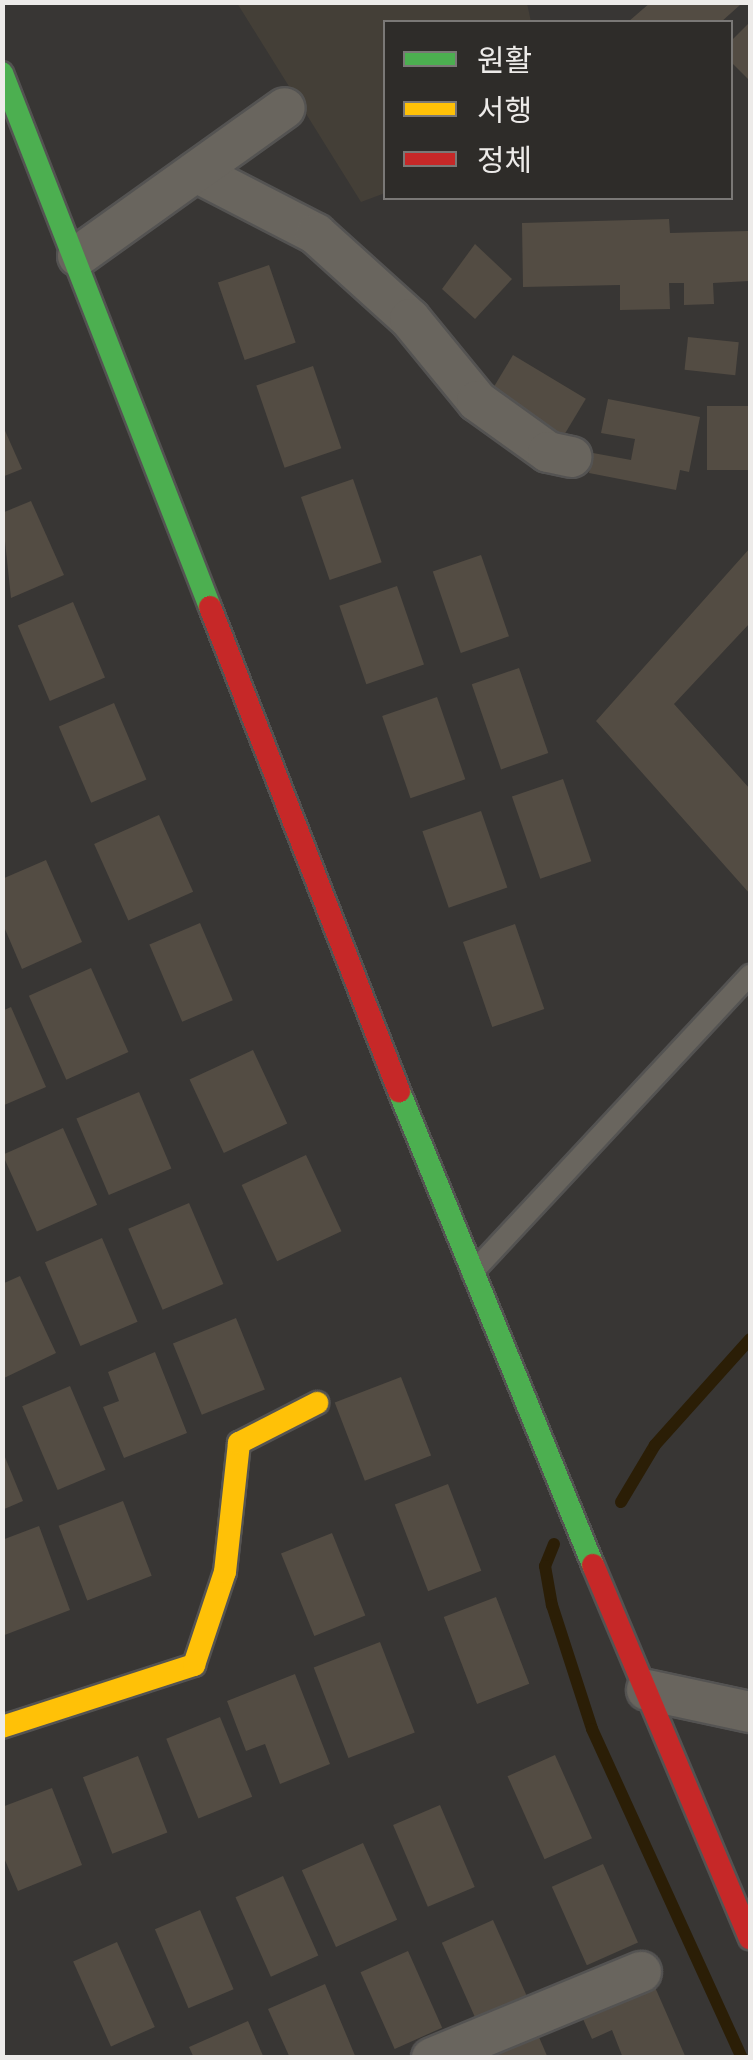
<!DOCTYPE html>
<meta charset="utf-8">
<style>
body{margin:0}
#map{position:relative;width:753px;height:2060px;overflow:hidden;background:#383634;font-family:"Nunito Sans","Noto Sans KR",sans-serif}
div>[style]{position:absolute}
[style*='--x']{left:calc(var(--x)*1px);top:calc(var(--y)*1px);width:calc(var(--w)*1px);rotate:calc(var(--a)*1deg)}
.built>*{inset:0;background:#443f37}
.stream>*{height:12px;margin:-6px;padding:0 6px;transform-origin:6px;border-radius:6px;background:#2b1e06}
.building>*{inset:0;background:#534c43;transform-origin:0 0}
.roads{filter:drop-shadow(2px 0 #545352) drop-shadow(-2px 0 #545352) drop-shadow(0 2px #545352) drop-shadow(0 -2px #545352)}
.lane>*{height:20px;margin:-10px;padding:0 10px;transform-origin:10px;border-radius:10px;background:#69655e}
.street>*{height:40px;margin:-20px;padding:0 20px;transform-origin:20px;border-radius:20px;background:#69655e}
.fast>*{height:22px;margin:-11px;padding:0 11px;transform-origin:11px;border-radius:11px;background:#4caf50}
.slow>*{height:22px;margin:-11px;padding:0 11px;transform-origin:11px;border-radius:11px;background:#ffc107}
.jam>*{height:22px;margin:-11px;padding:0 11px;transform-origin:11px;border-radius:11px;background:#c62828}
span{translate:-50% -50%;white-space:nowrap;text-align:center;line-height:1.15;-webkit-text-stroke:8px #2e2c29;paint-order:stroke}
.frame{position:absolute;inset:0;border:5px solid #edebe9;pointer-events:none}
.legend{position:absolute;left:383px;top:20px;width:350px;height:180px;box-sizing:border-box;background:#2e2c29;border:2px solid #7a7876;margin:0;padding:12px 18px;list-style:none;font-size:30px;color:#edebe9}
.legend li{display:flex;align-items:center;gap:20px;height:50px}
.legend b{width:50px;border:2px solid #7a7876}
</style>
<div id="map">
<div class="built">
<div style="clip-path:polygon(237px 3px,527px 3px,531px 22px,386px 22px,385px 193px,361px 202px)"></div>
</div>
<div class="stream">
<div style="--x:621;--y:1502;--w:66;--a:-59.2"></div>
<div style="--x:655;--y:1445;--w:142;--a:-48.1"></div>
<div style="--x:554;--y:1544;--w:24;--a:112"></div>
<div style="--x:545;--y:1566;--w:40;--a:80"></div>
<div style="--x:552;--y:1605;--w:130;--a:72.1"></div>
<div style="--x:592;--y:1729;--w:362;--a:65.5"></div>
</div>
<div class="building">
<div style="clip-path:polygon(651px 2px,738px 2px,740px 5px,721px 22px,628px 22px)"></div>
<div style="clip-path:polygon(750px 22px,750px 81px,730px 61px,730px 42px)"></div>
<div style="clip-path:polygon(669px 219px,670px 233px,748px 231px,749px 281px,713px 283px,714px 304px,684px 305px,684px 283px,669px 283px,670px 309px,620px 310px,620px 285px,523px 287px,522px 223px)"></div>
<div style="clip-path:polygon(475px 244px,512px 279px,475px 319px,442px 289px)"></div>
<div style="left:269px;top:265px;width:82px;height:54px;rotate:71deg"></div>
<div style="left:688px;top:337px;width:51px;height:33px;rotate:6deg"></div>
<div style="left:513px;top:355px;width:85px;height:51px;rotate:31deg"></div>
<div style="left:313px;top:366px;width:87px;height:60px;rotate:71deg"></div>
<div style="clip-path:polygon(608px 399px,700px 417px,689px 472px,680px 470px,676px 490px,589px 473px,593px 453px,631px 460px,635px 439px,601px 433px)"></div>
<div style="left:750px;top:406px;width:64px;height:43px;rotate:90deg"></div>
<div style="clip-path:polygon(2px 424px,22px 469px,2px 477px)"></div>
<div style="left:353px;top:479px;width:88px;height:55px;rotate:71deg"></div>
<div style="clip-path:polygon(31px 501px,64px 575px,11px 598px,2px 513px)"></div>
<div style="clip-path:polygon(750px 548px,750px 623px,674px 704px,750px 789px,750px 894px,596px 721px)"></div>
<div style="left:481px;top:555px;width:86px;height:51px;rotate:71deg"></div>
<div style="left:397px;top:586px;width:83px;height:61px;rotate:71deg"></div>
<div style="left:73px;top:602px;width:82px;height:60px;rotate:67deg"></div>
<div style="left:519px;top:668px;width:90px;height:50px;rotate:71deg"></div>
<div style="left:437px;top:697px;width:87px;height:58px;rotate:71deg"></div>
<div style="left:114px;top:703px;width:83px;height:60px;rotate:67deg"></div>
<div style="left:563px;top:779px;width:87px;height:54px;rotate:71deg"></div>
<div style="left:481px;top:811px;width:81px;height:62px;rotate:71deg"></div>
<div style="left:159px;top:815px;width:84px;height:71px;rotate:66deg"></div>
<div style="clip-path:polygon(46px 860px,82px 942px,22px 969px,2px 922px,2px 879px)"></div>
<div style="left:200px;top:923px;width:84px;height:55px;rotate:67deg"></div>
<div style="left:515px;top:924px;width:90px;height:55px;rotate:71deg"></div>
<div style="left:91px;top:968px;width:92px;height:68px;rotate:66deg"></div>
<div style="clip-path:polygon(11px 1007px,46px 1087px,2px 1106px,2px 1011px)"></div>
<div style="left:253px;top:1050px;width:81px;height:70px;rotate:65deg"></div>
<div style="left:139px;top:1092px;width:83px;height:68px;rotate:67deg"></div>
<div style="left:63px;top:1128px;width:84px;height:66px;rotate:66deg"></div>
<div style="left:306px;top:1155px;width:84px;height:71px;rotate:65deg"></div>
<div style="left:189px;top:1203px;width:88px;height:66px;rotate:67deg"></div>
<div style="left:102px;top:1238px;width:91px;height:62px;rotate:67deg"></div>
<div style="clip-path:polygon(20px 1276px,56px 1353px,2px 1379px,2px 1284px)"></div>
<div style="left:236px;top:1318px;width:77px;height:68px;rotate:68deg"></div>
<div style="clip-path:polygon(155px 1352px,187px 1433px,124px 1458px,103px 1407px,119px 1401px,108px 1372px)"></div>
<div style="left:401px;top:1377px;width:84px;height:71px;rotate:69deg"></div>
<div style="left:70px;top:1386px;width:91px;height:52px;rotate:67deg"></div>
<div style="clip-path:polygon(2px 1450px,23px 1501px,2px 1510px)"></div>
<div style="left:448px;top:1484px;width:93px;height:57px;rotate:69deg"></div>
<div style="left:123px;top:1501px;width:80px;height:69px;rotate:69deg"></div>
<div style="clip-path:polygon(39px 1526px,70px 1610px,2px 1636px,2px 1540px)"></div>
<div style="left:332px;top:1533px;width:89px;height:55px;rotate:68deg"></div>
<div style="left:496px;top:1597px;width:93px;height:56px;rotate:69deg"></div>
<div style="left:380px;top:1642px;width:97px;height:71px;rotate:69deg"></div>
<div style="clip-path:polygon(295px 1674px,330px 1764px,280px 1784px,265px 1744px,246px 1751px,227px 1701px)"></div>
<div style="left:220px;top:1717px;width:86px;height:58px;rotate:68deg"></div>
<div style="left:555px;top:1755px;width:91px;height:52px;rotate:66deg"></div>
<div style="left:138px;top:1756px;width:82px;height:59px;rotate:69deg"></div>
<div style="clip-path:polygon(52px 1788px,82px 1865px,18px 1891px,2px 1853px,2px 1807px)"></div>
<div style="left:440px;top:1805px;width:89px;height:51px;rotate:67deg"></div>
<div style="left:363px;top:1843px;width:84px;height:67px;rotate:66deg"></div>
<div style="left:603px;top:1864px;width:86px;height:56px;rotate:66deg"></div>
<div style="left:283px;top:1876px;width:87px;height:52px;rotate:66deg"></div>
<div style="left:200px;top:1910px;width:86px;height:49px;rotate:67deg"></div>
<div style="left:493px;top:1920px;width:84px;height:56px;rotate:66deg"></div>
<div style="left:117px;top:1942px;width:93px;height:48px;rotate:66deg"></div>
<div style="left:408px;top:1951px;width:84px;height:52px;rotate:66deg"></div>
<div style="clip-path:polygon(651px 1978px,686px 2058px,623px 2058px,612px 2030px,592px 2039px,579px 2010px)"></div>
<div style="clip-path:polygon(325px 1984px,356px 2058px,290px 2058px,268px 2009px)"></div>
<div style="clip-path:polygon(248px 2021px,264px 2058px,194px 2058px,189px 2047px)"></div>
<div style="clip-path:polygon(535px 2028px,548px 2058px,479px 2058px)"></div>
</div>
<div class="roads">
<div class="lane">
<div style="--x:472;--y:1273;--w:408;--a:-47"></div>
</div>
<div class="street">
<div style="--x:196;--y:172;--w:135;--a:27.3"></div>
<div style="--x:316;--y:234;--w:127;--a:42.1"></div>
<div style="--x:410;--y:319;--w:106;--a:50.7"></div>
<div style="--x:477;--y:401;--w:87;--a:35.7"></div>
<div style="--x:548;--y:452;--w:24;--a:12"></div>
<div style="--x:78;--y:256;--w:254;--a:-35.6"></div>
<div style="--x:647;--y:1690;--w:105;--a:12.1"></div>
<div style="--x:432;--y:2058;--w:226;--a:-22.4"></div>
</div>
<div class="fast">
<div style="--x:2;--y:73;--w:573;--a:68.72"></div>
<div style="--x:399;--y:1091;--w:512;--a:67.74"></div>
</div>
<div class="slow">
<div style="--x:2;--y:1727;--w:202;--a:-17.9"></div>
<div style="--x:194;--y:1665;--w:98;--a:-71.6"></div>
<div style="--x:225;--y:1572;--w:130;--a:-83.8"></div>
<div style="--x:239;--y:1443;--w:88;--a:-27.1"></div>
</div>
<div class="jam">
<div style="--x:210;--y:607;--w:520;--a:68.67"></div>
<div style="--x:593;--y:1565;--w:405;--a:67.2"></div>
</div>
</div>
<div class="frame"></div>
<ul class="legend">
<li><b style="height:12px;background:#4caf50"></b>원활</li>
<li><b style="height:12px;background:#ffc107"></b>서행</li>
<li><b style="height:12px;background:#c62828"></b>정체</li>
</ul>
</div>
